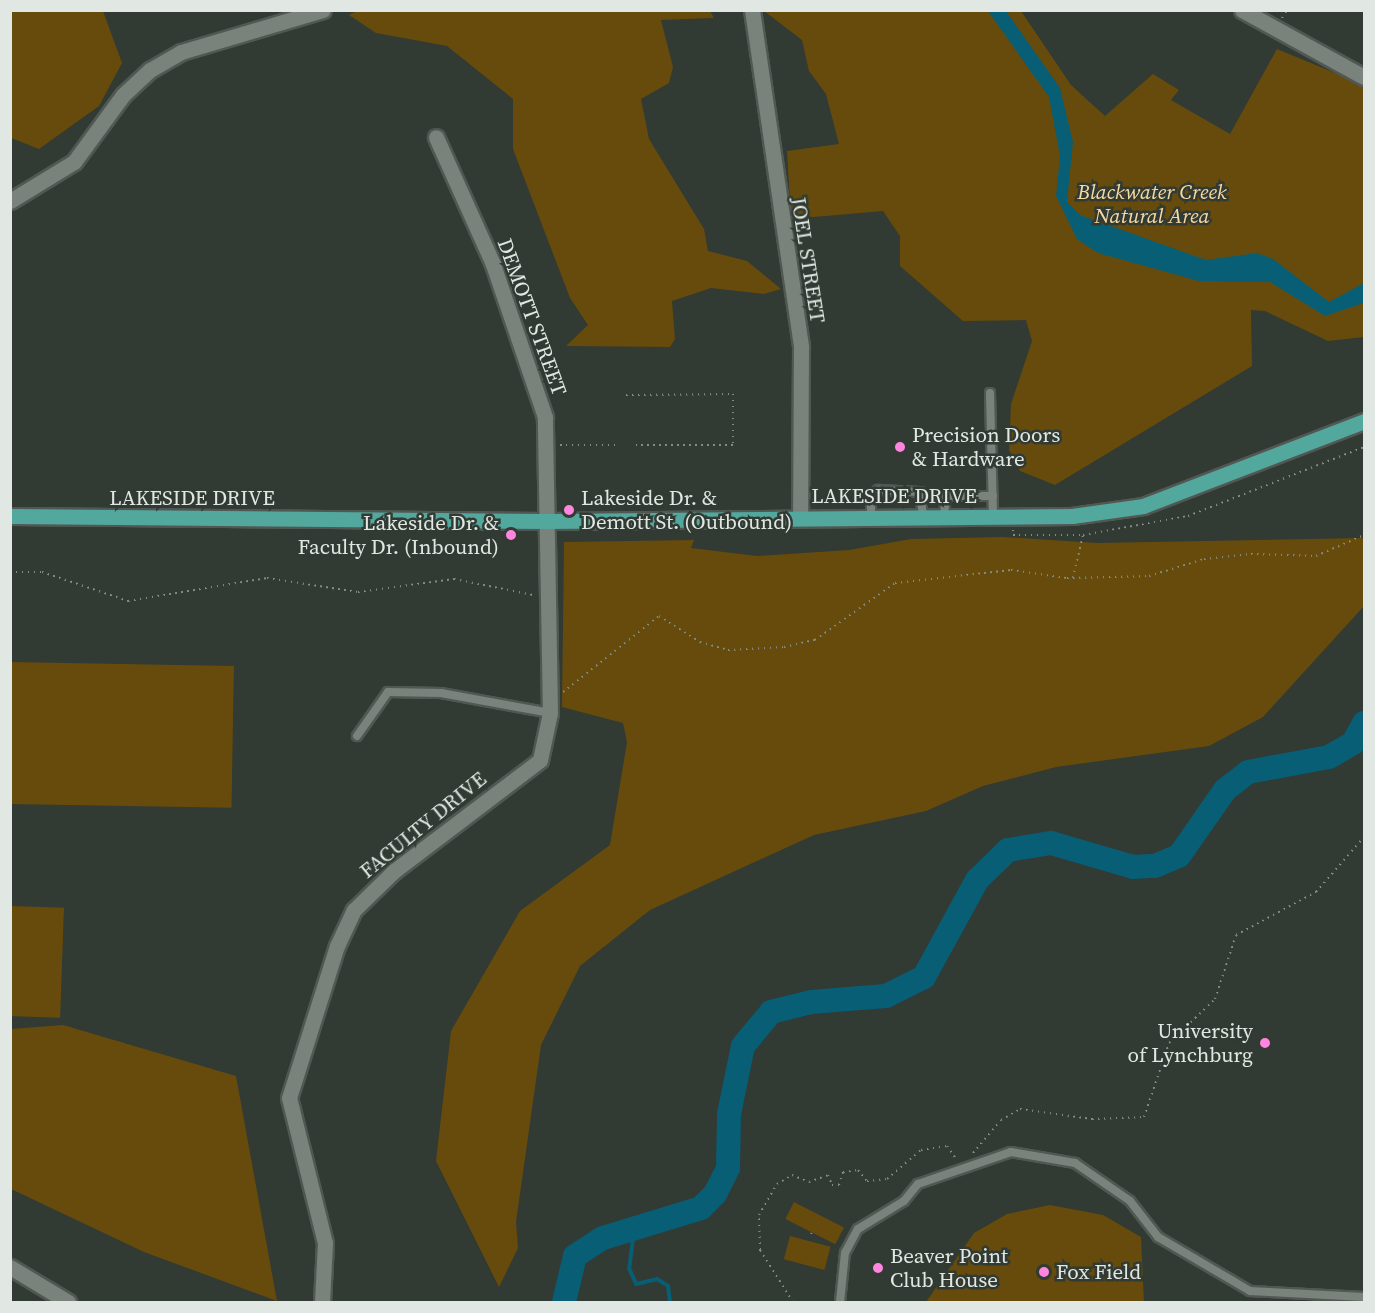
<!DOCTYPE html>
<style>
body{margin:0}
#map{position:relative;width:1375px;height:1313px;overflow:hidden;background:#313a33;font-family:"Source Serif 4",serif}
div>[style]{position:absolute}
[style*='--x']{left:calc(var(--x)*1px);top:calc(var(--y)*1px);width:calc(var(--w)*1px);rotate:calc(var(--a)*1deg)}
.green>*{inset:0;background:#674b0c;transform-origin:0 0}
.water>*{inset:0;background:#085e75}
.stream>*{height:4px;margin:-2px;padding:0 2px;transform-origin:2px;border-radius:2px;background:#085e75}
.river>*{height:24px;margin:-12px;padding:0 12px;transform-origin:12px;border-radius:12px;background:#085e75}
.path>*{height:2px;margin-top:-1px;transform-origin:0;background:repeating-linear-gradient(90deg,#838b85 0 1.5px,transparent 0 6px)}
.roads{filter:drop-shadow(2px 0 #515853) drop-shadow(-2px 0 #515853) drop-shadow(0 2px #515853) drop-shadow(0 -2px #515853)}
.lane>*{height:8px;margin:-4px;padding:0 4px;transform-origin:4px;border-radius:4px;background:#79837b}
.street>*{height:15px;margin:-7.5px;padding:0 7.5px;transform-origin:7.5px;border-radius:7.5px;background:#79837b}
.secondary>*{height:15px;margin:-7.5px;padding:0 7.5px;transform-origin:7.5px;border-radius:7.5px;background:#79837b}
.primary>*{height:15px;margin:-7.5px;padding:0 7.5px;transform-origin:7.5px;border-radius:7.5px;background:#53a89e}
.dots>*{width:16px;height:16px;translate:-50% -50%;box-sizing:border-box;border:3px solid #313a33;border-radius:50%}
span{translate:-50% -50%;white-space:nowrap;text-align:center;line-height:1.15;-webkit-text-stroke:5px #313a33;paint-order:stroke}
.park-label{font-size:21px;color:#f7d9a2;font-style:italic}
.street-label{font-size:21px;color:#e1e7e2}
.poi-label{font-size:21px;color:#e1e7e2}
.left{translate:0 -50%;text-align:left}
.right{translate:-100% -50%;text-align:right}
.frame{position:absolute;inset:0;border:12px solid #e1e7e2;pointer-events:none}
</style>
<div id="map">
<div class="green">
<div style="clip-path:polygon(358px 10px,710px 11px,714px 18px,661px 20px,673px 67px,669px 83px,641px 99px,649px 139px,704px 229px,708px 251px,747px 261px,781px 289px,764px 294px,711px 288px,672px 301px,675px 339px,670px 347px,566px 346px,588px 325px,570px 298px,513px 149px,513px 99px,447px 46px,376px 33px,349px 15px)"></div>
<div style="clip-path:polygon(10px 11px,103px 11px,122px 63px,99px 106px,39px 149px,11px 138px)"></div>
<div style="clip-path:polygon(764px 11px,1021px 11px,1071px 85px,1105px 116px,1153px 74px,1179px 90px,1171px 100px,1230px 134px,1277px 49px,1364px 85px,1364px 337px,1328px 341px,1265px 311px,1251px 310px,1252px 366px,1055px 485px,1020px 471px,1009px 450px,1011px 404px,1032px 341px,1026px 320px,963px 321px,900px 266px,900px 236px,883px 211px,791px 219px,787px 151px,839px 144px,826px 94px,809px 71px,802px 40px)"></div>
<div style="clip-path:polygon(1003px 537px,1098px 543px,1364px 538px,1364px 606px,1263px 717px,1209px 746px,1056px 767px,983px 786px,926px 811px,814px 835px,650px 910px,580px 966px,541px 1045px,516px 1222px,518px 1248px,499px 1287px,436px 1161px,451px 1031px,520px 911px,610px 845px,627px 742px,623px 723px,562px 707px,564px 542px,694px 540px,691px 548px,757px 556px,849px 550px,911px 539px)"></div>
<div style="left:11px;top:662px;width:223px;height:142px;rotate:1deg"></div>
<div style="left:11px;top:906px;width:53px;height:110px;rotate:2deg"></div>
<div style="clip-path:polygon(63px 1025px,236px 1076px,277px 1301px,144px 1252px,11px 1189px,11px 1029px)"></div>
<div style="left:794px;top:1202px;width:56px;height:19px;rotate:27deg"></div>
<div style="clip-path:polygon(1050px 1205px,1103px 1215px,1141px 1237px,1144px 1302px,926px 1302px,974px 1233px,1007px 1214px)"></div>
<div style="left:790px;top:1236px;width:42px;height:24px;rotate:15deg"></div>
</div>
<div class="water">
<div style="clip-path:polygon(988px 11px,1006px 11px,1060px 88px,1073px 142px,1067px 202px,1080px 215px,1206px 260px,1257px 253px,1273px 259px,1329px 302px,1364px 283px,1364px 303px,1325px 316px,1270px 282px,1199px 281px,1098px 253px,1077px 239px,1056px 196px,1060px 156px,1049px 97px)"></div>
</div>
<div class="stream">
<div style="--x:634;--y:1230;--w:38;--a:97"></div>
<div style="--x:629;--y:1268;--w:17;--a:66"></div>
<div style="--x:636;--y:1284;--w:22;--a:-13"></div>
<div style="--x:657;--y:1279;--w:13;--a:32"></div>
<div style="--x:668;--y:1286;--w:16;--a:83"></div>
</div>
<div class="river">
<div style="--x:564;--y:1302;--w:47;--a:-76.6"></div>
<div style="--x:575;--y:1256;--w:33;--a:-33"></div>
<div style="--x:603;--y:1238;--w:102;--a:-17"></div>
<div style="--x:701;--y:1208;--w:20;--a:-45"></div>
<div style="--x:715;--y:1194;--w:29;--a:-63"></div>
<div style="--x:728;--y:1168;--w:54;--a:-88.9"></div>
<div style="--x:729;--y:1114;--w:69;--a:-78.4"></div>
<div style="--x:743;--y:1046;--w:44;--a:-50.5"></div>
<div style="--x:771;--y:1012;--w:41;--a:-14"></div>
<div style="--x:811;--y:1002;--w:75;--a:-4.6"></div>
<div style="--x:886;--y:996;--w:42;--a:-26.6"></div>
<div style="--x:924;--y:977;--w:111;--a:-61.3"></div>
<div style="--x:977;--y:880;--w:43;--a:-44.1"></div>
<div style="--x:1008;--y:850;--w:44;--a:-9.2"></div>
<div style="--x:1051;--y:843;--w:85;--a:16.3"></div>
<div style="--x:1133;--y:867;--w:22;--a:-3"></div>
<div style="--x:1155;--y:866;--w:26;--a:-23"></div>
<div style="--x:1179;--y:856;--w:80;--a:-55.1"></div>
<div style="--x:1225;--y:790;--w:29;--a:-38"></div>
<div style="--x:1248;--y:772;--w:82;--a:-10.5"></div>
<div style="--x:1329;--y:757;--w:28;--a:-30"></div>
<div style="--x:1353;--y:743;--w:23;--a:-61"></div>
</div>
<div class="path">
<div style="--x:1282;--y:18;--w:9;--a:-58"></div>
<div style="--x:626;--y:395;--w:107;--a:-0.5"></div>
<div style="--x:733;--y:394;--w:51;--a:90"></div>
<div style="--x:733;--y:445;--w:100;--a:180"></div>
<div style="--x:560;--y:445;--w:58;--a:0"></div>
<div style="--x:1013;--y:530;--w:5;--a:90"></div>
<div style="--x:1013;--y:535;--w:70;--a:0"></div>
<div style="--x:1083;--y:535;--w:107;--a:-10.3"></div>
<div style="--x:1188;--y:516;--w:189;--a:-21.4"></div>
<div style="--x:10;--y:572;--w:32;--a:0"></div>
<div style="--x:42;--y:572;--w:91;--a:18.6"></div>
<div style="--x:128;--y:601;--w:141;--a:-9.4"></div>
<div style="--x:267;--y:578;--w:92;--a:8.7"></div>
<div style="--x:358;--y:592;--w:97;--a:-7.7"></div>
<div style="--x:454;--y:579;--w:81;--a:11.4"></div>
<div style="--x:1073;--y:578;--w:44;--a:-76.9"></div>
<div style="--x:563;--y:692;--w:122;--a:-38.4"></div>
<div style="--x:659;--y:616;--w:49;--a:32.4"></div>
<div style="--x:700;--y:642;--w:29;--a:16"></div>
<div style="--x:728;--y:650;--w:56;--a:-3.1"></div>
<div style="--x:784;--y:647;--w:32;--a:-13"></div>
<div style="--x:815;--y:640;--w:98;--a:-35.5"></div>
<div style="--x:895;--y:583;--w:117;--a:-6.4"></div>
<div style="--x:1011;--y:570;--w:57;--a:8.1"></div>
<div style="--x:1067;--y:578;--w:82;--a:-1.4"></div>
<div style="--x:1149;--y:576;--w:58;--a:-17.2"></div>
<div style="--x:1204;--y:559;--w:47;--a:-6.1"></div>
<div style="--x:1251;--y:554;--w:65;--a:1.8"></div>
<div style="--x:1316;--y:556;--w:52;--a:-23.6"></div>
<div style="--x:973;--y:1153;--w:43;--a:-49.7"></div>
<div style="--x:1001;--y:1120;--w:22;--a:-30"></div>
<div style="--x:1020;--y:1109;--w:73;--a:7.9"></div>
<div style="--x:1092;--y:1119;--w:52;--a:-2.2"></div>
<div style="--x:1144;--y:1117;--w:78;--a:-71.3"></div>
<div style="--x:1169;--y:1043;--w:64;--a:-43.7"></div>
<div style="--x:1215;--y:999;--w:67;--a:-71.8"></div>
<div style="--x:1236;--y:935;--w:91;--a:-28.3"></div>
<div style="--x:1316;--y:892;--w:73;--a:-48.9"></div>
<div style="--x:811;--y:1234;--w:2;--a:-63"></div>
<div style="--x:793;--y:1302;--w:62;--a:-122.4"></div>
<div style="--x:760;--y:1250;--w:35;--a:-92"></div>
<div style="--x:759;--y:1215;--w:36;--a:-60"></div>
<div style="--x:777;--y:1184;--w:17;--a:-31"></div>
<div style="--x:792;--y:1175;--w:18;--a:22"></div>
<div style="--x:809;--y:1182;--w:20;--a:-20"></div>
<div style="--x:828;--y:1175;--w:11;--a:68"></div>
<div style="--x:832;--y:1185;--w:7;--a:0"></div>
<div style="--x:839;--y:1185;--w:14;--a:-73"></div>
<div style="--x:843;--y:1172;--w:15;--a:-8"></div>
<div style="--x:858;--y:1170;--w:14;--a:51"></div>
<div style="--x:867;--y:1181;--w:20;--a:-6"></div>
<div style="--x:887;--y:1179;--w:45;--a:-40.5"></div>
<div style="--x:921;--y:1150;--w:26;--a:-9"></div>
<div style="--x:947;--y:1146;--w:16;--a:55"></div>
</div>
<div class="roads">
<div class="lane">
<div style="--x:990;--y:393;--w:124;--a:88.6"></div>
<div style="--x:871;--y:517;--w:22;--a:-90"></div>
<div style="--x:871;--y:495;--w:9;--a:-36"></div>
<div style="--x:878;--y:490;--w:42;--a:2.7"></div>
<div style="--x:920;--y:492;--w:25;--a:83"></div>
<div style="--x:944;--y:517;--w:21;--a:-85"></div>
<div style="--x:946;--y:496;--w:47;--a:0"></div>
<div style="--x:357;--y:736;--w:54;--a:-54.8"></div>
<div style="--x:388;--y:692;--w:53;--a:1.1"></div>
<div style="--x:441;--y:693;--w:111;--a:10.4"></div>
<div style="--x:840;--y:1302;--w:49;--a:-84.2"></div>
<div style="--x:845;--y:1253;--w:27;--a:-62"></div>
<div style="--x:858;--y:1229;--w:54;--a:-31.3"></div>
<div style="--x:904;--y:1201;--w:22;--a:-51"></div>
<div style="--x:918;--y:1184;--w:98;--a:-19"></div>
<div style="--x:1011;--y:1152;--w:65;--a:9.8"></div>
<div style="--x:1075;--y:1163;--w:67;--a:34.6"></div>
<div style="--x:1130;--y:1201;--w:46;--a:52.1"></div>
<div style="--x:1158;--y:1237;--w:107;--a:30.4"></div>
<div style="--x:1250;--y:1291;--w:114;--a:3"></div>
</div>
<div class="street">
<div style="--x:752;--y:10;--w:341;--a:81.7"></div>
<div style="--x:801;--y:347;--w:171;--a:90.3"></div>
<div style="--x:10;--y:201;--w:75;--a:-31.4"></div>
<div style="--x:74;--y:162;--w:83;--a:-53.8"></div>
<div style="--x:123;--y:95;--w:37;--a:-43"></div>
<div style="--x:150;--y:70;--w:36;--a:-30"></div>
<div style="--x:181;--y:52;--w:148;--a:-16.5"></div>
<div style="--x:10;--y:1267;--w:68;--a:31.1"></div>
<div style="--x:322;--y:1302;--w:59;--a:-87.1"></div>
<div style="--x:325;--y:1243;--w:149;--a:-103.9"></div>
<div style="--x:289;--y:1098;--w:159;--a:-72.5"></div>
<div style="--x:337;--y:946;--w:40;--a:-65"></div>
<div style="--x:354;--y:910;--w:56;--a:-44.3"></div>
<div style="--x:394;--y:871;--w:183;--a:-37.2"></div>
<div style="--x:540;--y:760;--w:48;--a:-78"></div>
<div style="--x:550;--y:713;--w:296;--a:-91"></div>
<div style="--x:545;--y:417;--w:162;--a:-108.8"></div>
<div style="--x:493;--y:264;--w:139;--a:-114.2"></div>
</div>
<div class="secondary">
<div style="--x:1242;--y:10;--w:139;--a:28.8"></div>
</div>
<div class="primary">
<div style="--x:10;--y:516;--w:538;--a:0.53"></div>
<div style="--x:548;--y:521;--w:524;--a:-0.55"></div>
<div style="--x:1072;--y:516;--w:72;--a:-8"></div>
<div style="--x:1143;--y:506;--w:237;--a:-21"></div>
</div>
</div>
<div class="dots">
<div style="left:900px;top:447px;background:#ff85de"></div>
<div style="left:569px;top:510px;background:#ff85de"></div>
<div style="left:511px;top:535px;background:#ff85de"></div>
<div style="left:1265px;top:1043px;background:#ff85de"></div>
<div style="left:878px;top:1268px;background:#ff85de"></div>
<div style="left:1044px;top:1272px;background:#ff85de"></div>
</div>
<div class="park-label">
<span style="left:1152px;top:204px">Blackwater Creek<br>Natural Area</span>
</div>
<div class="street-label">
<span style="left:808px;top:260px;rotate:81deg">JOEL STREET</span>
<span style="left:532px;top:317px;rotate:70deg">DEMOTT STREET</span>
<span style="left:894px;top:496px">LAKESIDE DRIVE</span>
<span style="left:192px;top:498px">LAKESIDE DRIVE</span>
<span style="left:423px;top:825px;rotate:-39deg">FACULTY DRIVE</span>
</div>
<div class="poi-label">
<span class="left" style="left:912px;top:447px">Precision Doors<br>&amp; Hardware</span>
<span class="left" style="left:581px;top:510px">Lakeside Dr. &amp;<br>Demott St. (Outbound)</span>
<span class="right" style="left:499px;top:535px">Lakeside Dr. &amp;<br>Faculty Dr. (Inbound)</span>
<span class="right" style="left:1253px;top:1043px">University<br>of Lynchburg</span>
<span class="left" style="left:890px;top:1268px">Beaver Point<br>Club House</span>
<span class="left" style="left:1056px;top:1272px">Fox Field</span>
</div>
<div class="frame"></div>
</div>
